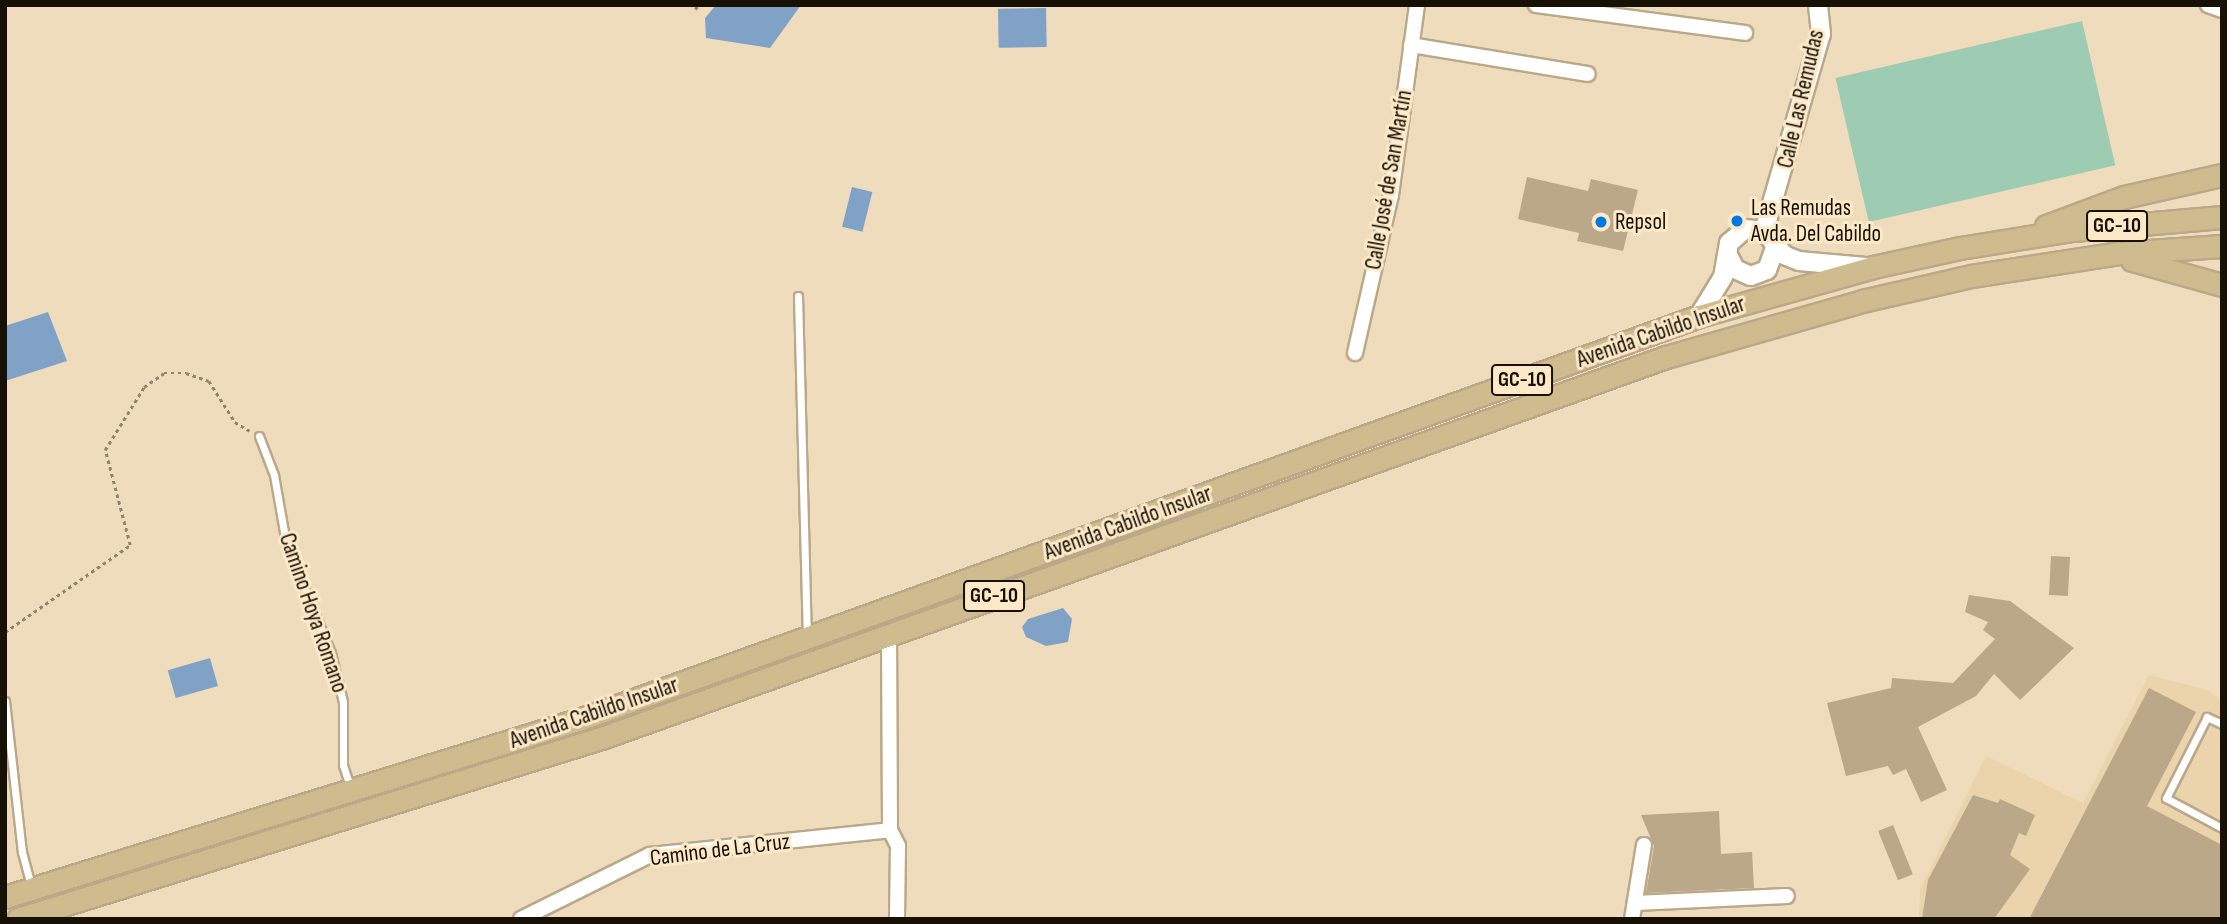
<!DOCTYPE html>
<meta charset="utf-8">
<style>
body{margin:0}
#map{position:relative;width:2227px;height:924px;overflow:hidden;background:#efdcbc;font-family:"Sofia Sans Condensed",sans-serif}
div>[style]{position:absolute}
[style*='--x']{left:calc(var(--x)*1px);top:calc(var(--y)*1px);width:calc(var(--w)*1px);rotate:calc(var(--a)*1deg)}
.built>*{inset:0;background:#ebd3ac}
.green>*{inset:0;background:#9eccb3;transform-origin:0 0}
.water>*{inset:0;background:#81a2c7;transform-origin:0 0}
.building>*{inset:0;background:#baa888;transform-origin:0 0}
.path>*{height:2.5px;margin-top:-1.25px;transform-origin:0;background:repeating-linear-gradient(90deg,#92856e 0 3.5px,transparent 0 7px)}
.roads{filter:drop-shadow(2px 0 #bba889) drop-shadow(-2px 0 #bba889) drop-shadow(0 2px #bba889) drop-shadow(0 -2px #bba889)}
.service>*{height:7px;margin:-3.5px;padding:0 3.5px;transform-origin:3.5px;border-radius:3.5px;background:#fff}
.minor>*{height:14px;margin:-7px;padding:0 7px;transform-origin:7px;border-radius:7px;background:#fff}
.tertiary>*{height:18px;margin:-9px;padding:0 9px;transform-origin:9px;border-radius:9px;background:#fff}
.primary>*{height:21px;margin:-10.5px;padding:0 10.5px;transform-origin:10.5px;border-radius:10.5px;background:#cebc8e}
.dots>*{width:19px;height:19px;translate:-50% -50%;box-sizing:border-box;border:4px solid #fde9c8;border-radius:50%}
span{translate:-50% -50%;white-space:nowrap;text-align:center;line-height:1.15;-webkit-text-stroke:6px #fde9c8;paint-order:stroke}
.shield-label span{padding:2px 5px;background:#fde9c8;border:2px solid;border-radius:5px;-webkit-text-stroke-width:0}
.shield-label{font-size:21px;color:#161005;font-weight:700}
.street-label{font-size:23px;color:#161005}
.poi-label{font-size:23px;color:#161005}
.left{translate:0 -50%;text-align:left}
.frame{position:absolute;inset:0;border:7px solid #161005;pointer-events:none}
</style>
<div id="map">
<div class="built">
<div style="clip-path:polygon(2149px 675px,2204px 689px,2222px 699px,2222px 919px,1919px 919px,1920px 889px,1986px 756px,2083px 803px)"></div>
</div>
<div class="green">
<div style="left:2082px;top:21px;width:148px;height:253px;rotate:77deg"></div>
</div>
<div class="water">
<div style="clip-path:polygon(716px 5px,801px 5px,770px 48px,706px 38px,705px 18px)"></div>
<div style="left:1046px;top:8px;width:39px;height:48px;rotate:89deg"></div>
<div style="left:852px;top:187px;width:21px;height:41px;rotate:14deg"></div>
<div style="clip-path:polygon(48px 312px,67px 361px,5px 381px,5px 326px)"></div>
<div style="clip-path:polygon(1063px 608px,1072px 619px,1068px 642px,1046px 646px,1026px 637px,1022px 627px,1028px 619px)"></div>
<div style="left:210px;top:658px;width:29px;height:44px;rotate:74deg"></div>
</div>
<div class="building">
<div style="clip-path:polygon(1527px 177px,1588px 191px,1591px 179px,1638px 190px,1623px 251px,1577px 241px,1579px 233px,1518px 219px)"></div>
<div style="left:2051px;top:556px;width:19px;height:39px;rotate:3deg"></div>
<div style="clip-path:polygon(1969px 595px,2010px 601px,2074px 648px,2020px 700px,1994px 674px,1976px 696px,1918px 727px,1947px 790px,1921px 802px,1906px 769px,1893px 775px,1888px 766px,1846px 776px,1827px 703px,1891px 688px,1892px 678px,1953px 683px,1995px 639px,1983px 630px,1988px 622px,1965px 612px)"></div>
<div style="clip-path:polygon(2149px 688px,2196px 712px,2147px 806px,2222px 845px,2222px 919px,2029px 919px)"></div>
<div style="clip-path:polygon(1973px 795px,1998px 803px,2000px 799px,2035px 815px,2026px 836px,2019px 833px,2010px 855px,2030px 869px,1994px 919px,1922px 919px,1928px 880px)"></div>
<div style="clip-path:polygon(1719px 811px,1721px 854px,1752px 852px,1754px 888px,1646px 893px,1654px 846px,1641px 815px)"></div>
<div style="left:1893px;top:825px;width:53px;height:16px;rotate:68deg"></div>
</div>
<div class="path">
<div style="--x:695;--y:9;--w:6;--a:-45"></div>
<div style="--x:5;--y:632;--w:152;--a:-34.8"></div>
<div style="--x:130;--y:545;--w:98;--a:-104.7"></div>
<div style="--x:105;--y:450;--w:74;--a:-58.2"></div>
<div style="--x:144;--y:387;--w:24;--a:-35"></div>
<div style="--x:164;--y:373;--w:22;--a:0"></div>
<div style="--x:186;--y:373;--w:24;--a:19"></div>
<div style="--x:209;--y:381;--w:49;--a:57.6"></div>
<div style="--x:235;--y:422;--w:17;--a:31"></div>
</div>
<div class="roads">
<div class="service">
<div style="--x:798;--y:296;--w:339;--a:88.5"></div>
<div style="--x:259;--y:436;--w:42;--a:69"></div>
<div style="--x:274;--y:475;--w:69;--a:80"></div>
<div style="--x:286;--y:543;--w:119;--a:67.8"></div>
<div style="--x:331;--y:653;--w:50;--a:76.2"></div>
<div style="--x:343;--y:702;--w:63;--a:90"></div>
<div style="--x:343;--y:765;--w:23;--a:72"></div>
<div style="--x:5;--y:701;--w:152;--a:83.6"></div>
<div style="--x:22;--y:852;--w:34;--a:75"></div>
<div style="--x:2222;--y:724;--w:17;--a:-155"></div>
<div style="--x:2207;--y:717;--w:91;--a:116.8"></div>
<div style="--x:2166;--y:798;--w:64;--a:28.2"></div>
</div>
<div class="minor">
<div style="--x:1536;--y:5;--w:211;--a:7.6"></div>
<div style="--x:2208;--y:5;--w:15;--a:20"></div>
<div style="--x:1411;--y:45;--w:179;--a:9.3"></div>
<div style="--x:1355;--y:353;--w:162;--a:-77.2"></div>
<div style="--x:1391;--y:195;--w:192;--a:-82.2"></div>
<div style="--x:889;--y:634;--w:196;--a:89.7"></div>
<div style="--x:890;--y:830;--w:18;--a:63"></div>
<div style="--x:898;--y:846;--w:73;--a:90.8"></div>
<div style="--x:1635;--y:903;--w:152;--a:-2.6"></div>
<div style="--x:521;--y:919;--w:144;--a:-26.4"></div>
<div style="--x:650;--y:855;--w:241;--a:-5.9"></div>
<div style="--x:1632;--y:919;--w:75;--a:-80.8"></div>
</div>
<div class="tertiary">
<div style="--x:1764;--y:231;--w:205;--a:-73.9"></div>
<div style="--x:1821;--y:34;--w:29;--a:-96"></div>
<div style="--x:1728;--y:255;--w:16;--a:63"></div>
<div style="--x:1735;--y:269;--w:17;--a:24"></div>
<div style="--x:1751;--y:276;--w:17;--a:-21"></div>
<div style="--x:1767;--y:270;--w:23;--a:-70"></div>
<div style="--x:1699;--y:316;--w:46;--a:-58.4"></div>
<div style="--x:1723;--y:277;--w:35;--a:-80"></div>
<div style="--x:1729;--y:243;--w:21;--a:-41"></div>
<div style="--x:1745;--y:229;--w:19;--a:6"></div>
<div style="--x:1764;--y:231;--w:31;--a:50"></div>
<div style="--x:1784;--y:255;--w:16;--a:22"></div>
<div style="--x:1799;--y:261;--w:67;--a:5.1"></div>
</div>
<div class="primary">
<div style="--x:2046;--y:226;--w:83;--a:-20.4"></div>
<div style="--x:2124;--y:197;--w:100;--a:-12.7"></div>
<div style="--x:2132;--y:260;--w:93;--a:15.5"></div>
<div style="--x:5;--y:897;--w:603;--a:-17.17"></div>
<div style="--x:581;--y:719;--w:1188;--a:-19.82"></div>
<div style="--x:1699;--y:316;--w:181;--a:-15.7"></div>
<div style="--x:1873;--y:267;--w:89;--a:-12.3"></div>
<div style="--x:1960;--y:248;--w:114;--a:-9.1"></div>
<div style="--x:2073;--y:230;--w:150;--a:-5"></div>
<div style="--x:18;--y:919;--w:614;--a:-17.25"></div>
<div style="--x:604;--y:737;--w:1128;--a:-19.69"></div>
<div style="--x:1666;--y:357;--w:204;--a:-15.9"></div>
<div style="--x:1862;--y:301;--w:112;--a:-12.9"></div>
<div style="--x:1971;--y:276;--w:151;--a:-8.8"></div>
<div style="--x:2120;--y:253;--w:102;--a:-3.9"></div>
</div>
</div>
<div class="dots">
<div style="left:1737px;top:221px;background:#0179e0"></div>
<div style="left:1601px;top:222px;background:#0179e0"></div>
</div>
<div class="shield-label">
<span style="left:2117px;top:226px">GC-10</span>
<span style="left:1522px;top:380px">GC-10</span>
<span style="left:994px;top:596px">GC-10</span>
</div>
<div class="street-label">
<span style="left:1801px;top:99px;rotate:-77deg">Calle Las Remudas</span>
<span style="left:1389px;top:180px;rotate:-80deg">Calle José de San Martín</span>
<span style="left:1661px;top:332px;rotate:-19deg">Avenida Cabildo Insular</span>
<span style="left:1128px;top:523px;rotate:-20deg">Avenida Cabildo Insular</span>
<span style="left:313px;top:613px;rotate:71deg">Camino Hoya Romano</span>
<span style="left:594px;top:713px;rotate:-19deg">Avenida Cabildo Insular</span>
<span style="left:720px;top:850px;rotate:-7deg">Camino de La Cruz</span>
</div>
<div class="poi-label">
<span class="left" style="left:1751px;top:221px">Las Remudas<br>Avda. Del Cabildo</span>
<span class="left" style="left:1615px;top:222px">Repsol</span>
</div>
<div class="frame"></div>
</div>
